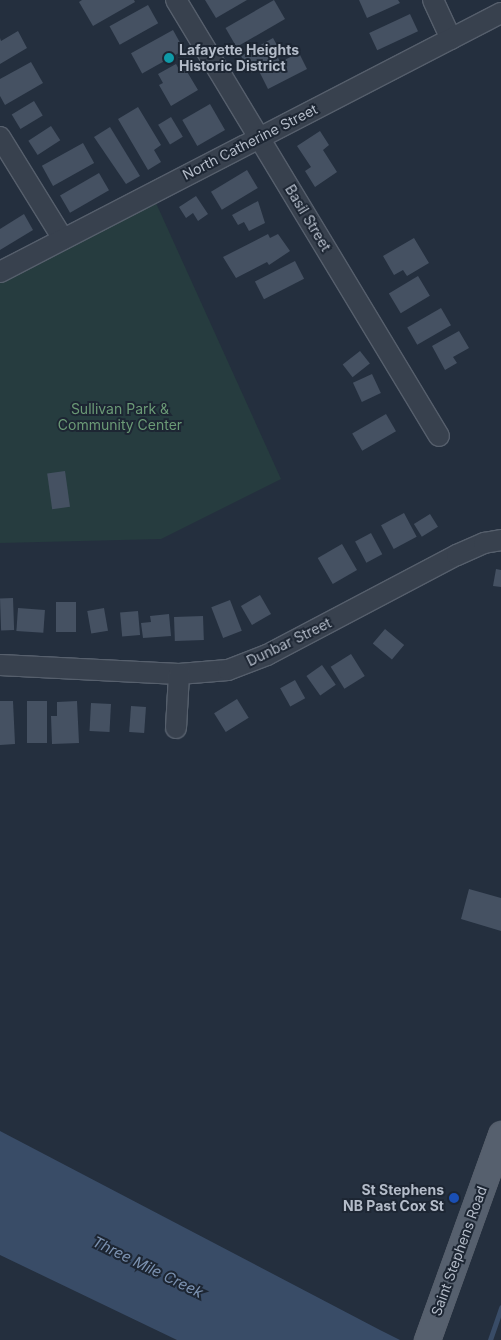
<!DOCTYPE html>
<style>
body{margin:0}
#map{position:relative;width:501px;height:1340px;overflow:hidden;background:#242f3e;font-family:Inter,sans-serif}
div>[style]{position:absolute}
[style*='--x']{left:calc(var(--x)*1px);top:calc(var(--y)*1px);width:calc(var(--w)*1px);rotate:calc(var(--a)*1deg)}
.green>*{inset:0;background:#263c3f}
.water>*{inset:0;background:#394c67}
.stream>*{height:4.5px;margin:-2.25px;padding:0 2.25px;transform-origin:2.25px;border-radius:2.25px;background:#394c67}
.building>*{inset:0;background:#455162;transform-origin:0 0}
.roads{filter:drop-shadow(1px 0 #565f6c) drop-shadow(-1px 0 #565f6c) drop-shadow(0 1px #565f6c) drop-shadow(0 -1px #565f6c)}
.minor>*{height:20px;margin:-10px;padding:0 10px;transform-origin:10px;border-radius:10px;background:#38414e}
.major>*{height:25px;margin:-12.5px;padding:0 12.5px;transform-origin:12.5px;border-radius:12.5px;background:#56606e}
.dots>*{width:14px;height:14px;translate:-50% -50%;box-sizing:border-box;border:2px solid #1d2633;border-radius:50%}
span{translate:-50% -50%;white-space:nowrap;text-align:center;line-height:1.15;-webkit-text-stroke:4px #1d2633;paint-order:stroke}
.poi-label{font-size:14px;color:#b4bcc9;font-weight:700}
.left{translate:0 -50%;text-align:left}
.right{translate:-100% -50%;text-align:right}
.street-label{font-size:14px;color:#b4bcc9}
.park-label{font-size:14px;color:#6b9a76}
.water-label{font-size:15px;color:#7c92b1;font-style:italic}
</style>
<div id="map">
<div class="green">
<div style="clip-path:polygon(151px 192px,281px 479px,161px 539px,0 543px,0 272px)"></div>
</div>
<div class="water">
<div style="clip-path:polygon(0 1131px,380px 1330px,400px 1340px,177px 1340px,0 1255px)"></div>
</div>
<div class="stream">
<div style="--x:490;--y:1340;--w:34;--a:-71"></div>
</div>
<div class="building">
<div style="clip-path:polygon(82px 0,134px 0,135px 2px,93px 26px,79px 2px)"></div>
<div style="clip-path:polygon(205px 0,247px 0,216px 18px)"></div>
<div style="left:274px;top:0;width:22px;height:56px;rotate:60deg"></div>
<div style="clip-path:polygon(359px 0,398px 0,400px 3px,367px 18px)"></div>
<div style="left:148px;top:5px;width:21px;height:44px;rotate:61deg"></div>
<div style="left:410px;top:14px;width:19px;height:45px;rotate:65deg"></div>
<div style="left:173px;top:30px;width:23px;height:48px;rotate:61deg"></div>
<div style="clip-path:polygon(18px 31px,27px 48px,0 64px,0 38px,1px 41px)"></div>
<div style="clip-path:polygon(273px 38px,278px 47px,274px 49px,280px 62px,299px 53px,307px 69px,268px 89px,259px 71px,250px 73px,241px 56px)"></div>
<div style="clip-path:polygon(31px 62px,43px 83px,5px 105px,0 96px,0 79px)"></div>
<div style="clip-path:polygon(176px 64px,181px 73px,186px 70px,198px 90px,171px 106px,159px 85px,163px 83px,158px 74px)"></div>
<div style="left:34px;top:101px;width:17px;height:26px;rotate:59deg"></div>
<div style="left:210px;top:104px;width:30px;height:32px;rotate:60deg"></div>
<div style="clip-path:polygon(138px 107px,161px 145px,154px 150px,161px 162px,148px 170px,118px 119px)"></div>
<div style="left:171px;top:117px;width:23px;height:15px;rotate:59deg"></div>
<div style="left:51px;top:126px;width:17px;height:27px;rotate:57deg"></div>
<div style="clip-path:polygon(110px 127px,140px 176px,126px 184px,94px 137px)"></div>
<div style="clip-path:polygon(320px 131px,329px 145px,323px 150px,337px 172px,315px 187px,305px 171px,311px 167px,297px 146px)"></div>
<div style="left:83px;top:143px;width:23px;height:47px;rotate:61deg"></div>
<div style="left:247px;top:170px;width:21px;height:42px;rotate:59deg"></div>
<div style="left:99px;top:173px;width:20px;height:45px;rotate:60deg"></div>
<div style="clip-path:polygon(196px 196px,208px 214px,198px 221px,193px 213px,186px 218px,179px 207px)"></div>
<div style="clip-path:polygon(258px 201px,265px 223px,249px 231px,244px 222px,238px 225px,232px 215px)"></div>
<div style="clip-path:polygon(24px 214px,33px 230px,0 250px,0 229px)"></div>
<div style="clip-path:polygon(268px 234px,270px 238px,278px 234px,290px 251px,269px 265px,267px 262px,236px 278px,223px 257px)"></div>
<div style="clip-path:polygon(414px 238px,429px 263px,407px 276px,403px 270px,394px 275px,383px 256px)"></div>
<div style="left:295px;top:261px;width:20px;height:45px;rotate:63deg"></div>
<div style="left:418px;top:276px;width:23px;height:34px;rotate:59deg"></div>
<div style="left:441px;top:308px;width:20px;height:39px;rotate:60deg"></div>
<div style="clip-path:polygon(459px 331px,469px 348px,453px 357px,457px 363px,445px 370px,432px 346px)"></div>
<div style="left:360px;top:351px;width:16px;height:22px;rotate:52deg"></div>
<div style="left:372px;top:374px;width:21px;height:21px;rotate:65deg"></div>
<div style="left:386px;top:414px;width:20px;height:39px;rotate:60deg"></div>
<div style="left:65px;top:471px;width:36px;height:18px;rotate:82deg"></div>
<div style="left:404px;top:513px;width:27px;height:26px;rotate:62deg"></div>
<div style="left:430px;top:514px;width:15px;height:19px;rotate:58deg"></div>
<div style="left:371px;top:533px;width:24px;height:18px;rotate:62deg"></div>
<div style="left:342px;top:544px;width:30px;height:28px;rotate:60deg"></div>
<div style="clip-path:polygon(496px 569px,501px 570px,501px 587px,493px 586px)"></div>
<div style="left:260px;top:595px;width:22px;height:22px;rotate:60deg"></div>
<div style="left:13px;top:598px;width:32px;height:13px;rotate:88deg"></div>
<div style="left:230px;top:600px;width:33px;height:20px;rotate:69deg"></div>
<div style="left:56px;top:602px;width:20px;height:30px"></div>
<div style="left:18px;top:608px;width:27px;height:23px;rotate:4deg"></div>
<div style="left:104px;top:608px;width:23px;height:17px;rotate:80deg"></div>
<div style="left:138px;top:611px;width:24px;height:18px;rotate:85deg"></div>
<div style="clip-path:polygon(169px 614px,171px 636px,143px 638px,141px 623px,151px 622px,150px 616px)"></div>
<div style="left:203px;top:616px;width:24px;height:29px;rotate:88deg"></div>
<div style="left:385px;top:629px;width:25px;height:19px;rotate:40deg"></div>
<div style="left:351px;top:654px;width:26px;height:24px;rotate:58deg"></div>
<div style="left:322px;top:665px;width:24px;height:19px;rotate:55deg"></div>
<div style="left:295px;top:680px;width:21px;height:17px;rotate:61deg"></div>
<div style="left:237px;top:699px;width:22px;height:27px;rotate:58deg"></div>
<div style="clip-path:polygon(0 701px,13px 701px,15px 744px,0 745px)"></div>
<div style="left:27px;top:701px;width:20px;height:42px"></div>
<div style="clip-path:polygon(77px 701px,79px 743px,52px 744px,51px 716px,57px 716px,57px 702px)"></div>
<div style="left:91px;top:703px;width:20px;height:28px;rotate:3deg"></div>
<div style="left:131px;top:706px;width:15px;height:26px;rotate:4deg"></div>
<div style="clip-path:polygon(469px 889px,501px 898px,501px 931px,461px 919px)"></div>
</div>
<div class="roads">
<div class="minor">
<div style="--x:176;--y:0;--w:509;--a:58.9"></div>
<div style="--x:433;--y:0;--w:43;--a:65.2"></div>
<div style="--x:0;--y:137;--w:120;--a:58.3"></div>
<div style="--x:0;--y:272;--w:564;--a:-27.34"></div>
<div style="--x:0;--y:665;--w:179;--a:2.9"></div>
<div style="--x:179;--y:674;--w:49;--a:-4.7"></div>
<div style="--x:228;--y:670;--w:42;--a:-21"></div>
<div style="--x:267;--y:655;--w:215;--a:-27.8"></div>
<div style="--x:457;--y:555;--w:30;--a:-24"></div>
<div style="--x:484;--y:543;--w:17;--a:-10"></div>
<div style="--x:176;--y:728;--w:54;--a:-86.8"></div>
</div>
<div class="major">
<div style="--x:427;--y:1340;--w:219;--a:-70.2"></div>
</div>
</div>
<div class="dots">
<div style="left:169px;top:58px;background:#0f9aa8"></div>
<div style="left:454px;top:1198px;background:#1a4fb4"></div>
</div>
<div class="poi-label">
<span class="left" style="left:179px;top:58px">Lafayette Heights<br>Historic District</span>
<span class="right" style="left:444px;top:1198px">St Stephens<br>NB Past Cox St</span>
</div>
<div class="street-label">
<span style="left:250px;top:142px;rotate:-27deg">North Catherine Street</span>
<span style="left:308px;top:218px;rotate:59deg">Basil Street</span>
<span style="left:289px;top:642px;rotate:-26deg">Dunbar Street</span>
<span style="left:459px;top:1251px;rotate:-70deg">Saint Stephens Road</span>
</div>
<div class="park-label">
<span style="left:120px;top:417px">Sullivan Park &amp;<br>Community Center</span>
</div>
<div class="water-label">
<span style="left:148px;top:1267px;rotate:26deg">Three Mile Creek</span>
</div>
</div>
